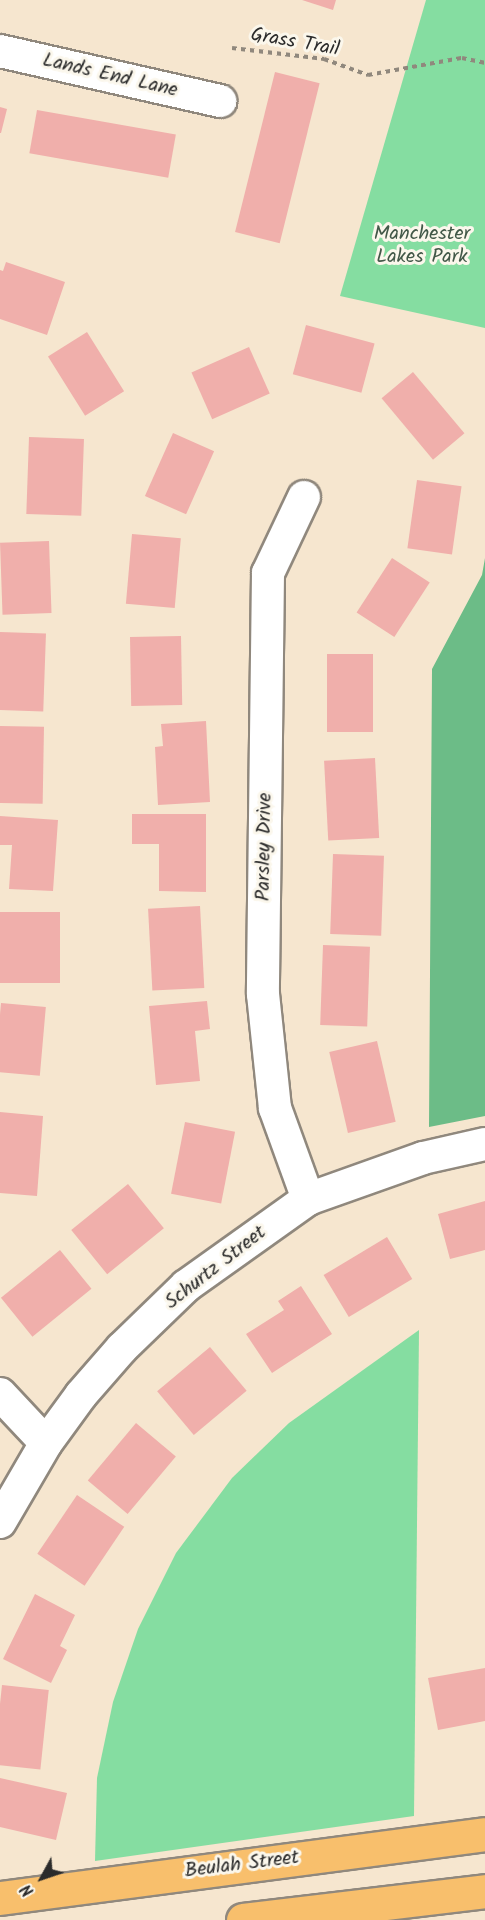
<!DOCTYPE html>
<style>
body{margin:0}
#map{position:relative;width:485px;height:1920px;overflow:hidden;background:#f6e6cf;font-family:Kalam,sans-serif}
div>[style]{position:absolute}
[style*='--x']{left:calc(var(--x)*1px);top:calc(var(--y)*1px);width:calc(var(--w)*1px);rotate:calc(var(--a)*1deg)}
.green>*{inset:0;background:#85dda1}
.forest>*{inset:0;background:#6cbc87}
.building>*{inset:0;background:#f0afab;transform-origin:0 0}
.path>*{height:4px;margin-top:-2px;transform-origin:0;background:repeating-linear-gradient(90deg,#90887d 0 4.5px,transparent 0 9px)}
.roads{filter:drop-shadow(2px 0 #90887d) drop-shadow(-2px 0 #90887d) drop-shadow(0 2px #90887d) drop-shadow(0 -2px #90887d)}
.minor>*{height:32px;margin:-16px;padding:0 16px;transform-origin:16px;border-radius:16px;background:#fff}
.major>*{height:33px;margin:-16.5px;padding:0 16.5px;transform-origin:16.5px;border-radius:16.5px;background:#f8bf6c}
span{translate:-50% -50%;white-space:nowrap;text-align:center;line-height:1.15;-webkit-text-stroke:6px #fbf7ec;paint-order:stroke}
.street-label{font-size:20px;color:#2b2b2b}
.park-label{font-size:20px;color:#425848}
.north{position:absolute;left:12px;top:1848px;width:60px;height:60px;-webkit-text-stroke:4px #fbf7ec;paint-order:stroke;rotate:230deg;font-size:16px;font-weight:700;line-height:24px;text-align:center;color:#2b2b2b}
.north::after{content:'';display:block;margin:auto;width:21px;height:27px;background:#2b2b2b;clip-path:polygon(50% 0,100% 100%,50% 72%,0 100%)}
</style>
<div id="map">
<div class="green">
<div style="clip-path:polygon(426px 0,485px 0,485px 328px,340px 296px)"></div>
<div style="clip-path:polygon(419px 1330px,414px 1816px,95px 1861px,97px 1778px,113px 1702px,138px 1629px,176px 1553px,232px 1478px,289px 1423px)"></div>
</div>
<div class="forest">
<div style="clip-path:polygon(485px 558px,485px 1116px,429px 1127px,432px 669px,482px 575px)"></div>
</div>
<div class="building">
<div style="clip-path:polygon(302px 0,336px 0,333px 10px)"></div>
<div style="left:275px;top:72px;width:46px;height:165px;rotate:14deg"></div>
<div style="clip-path:polygon(0 107px,7px 109px,1px 133px,0 133px)"></div>
<div style="left:37px;top:110px;width:141px;height:44px;rotate:10deg"></div>
<div style="clip-path:polygon(6px 262px,65px 282px,47px 335px,0 319px,0 270px,3px 271px)"></div>
<div style="left:306px;top:325px;width:71px;height:51px;rotate:15deg"></div>
<div style="left:87px;top:332px;width:70px;height:46px;rotate:58deg"></div>
<div style="left:249px;top:347px;width:51px;height:63px;rotate:66deg"></div>
<div style="left:413px;top:372px;width:80px;height:41px;rotate:50deg"></div>
<div style="left:173px;top:433px;width:45px;height:69px;rotate:24deg"></div>
<div style="left:29px;top:437px;width:55px;height:77px;rotate:2deg"></div>
<div style="left:417px;top:480px;width:45px;height:69px;rotate:8deg"></div>
<div style="left:132px;top:534px;width:49px;height:70px;rotate:5deg"></div>
<div style="left:49px;top:541px;width:72px;height:49px;rotate:88deg"></div>
<div style="left:392px;top:558px;width:45px;height:65px;rotate:33deg"></div>
<div style="left:0;top:632px;width:46px;height:78px;rotate:2deg"></div>
<div style="left:181px;top:636px;width:69px;height:51px;rotate:89deg"></div>
<div style="left:327px;top:654px;width:46px;height:78px"></div>
<div style="clip-path:polygon(206px 721px,210px 802px,158px 805px,155px 747px,163px 746px,161px 724px)"></div>
<div style="left:0;top:726px;width:44px;height:77px;rotate:1deg"></div>
<div style="left:375px;top:758px;width:80px;height:51px;rotate:87deg"></div>
<div style="clip-path:polygon(132px 814px,206px 814px,206px 892px,159px 891px,159px 844px,132px 844px)"></div>
<div style="clip-path:polygon(0 816px,58px 820px,53px 891px,9px 889px,12px 845px,0 845px)"></div>
<div style="left:333px;top:854px;width:51px;height:80px;rotate:2deg"></div>
<div style="left:200px;top:906px;width:82px;height:52px;rotate:87deg"></div>
<div style="left:60px;top:912px;width:71px;height:60px;rotate:90deg"></div>
<div style="left:323px;top:945px;width:47px;height:80px;rotate:2deg"></div>
<div style="clip-path:polygon(207px 1001px,210px 1029px,195px 1031px,200px 1081px,156px 1085px,149px 1006px)"></div>
<div style="left:1px;top:1003px;width:45px;height:69px;rotate:5deg"></div>
<div style="left:377px;top:1041px;width:83px;height:49px;rotate:77deg"></div>
<div style="clip-path:polygon(0 1112px,43px 1116px,37px 1196px,0 1193px)"></div>
<div style="left:185px;top:1122px;width:51px;height:73px;rotate:11deg"></div>
<div style="left:128px;top:1184px;width:57px;height:73px;rotate:51deg"></div>
<div style="clip-path:polygon(485px 1201px,485px 1250px,450px 1259px,438px 1214px)"></div>
<div style="left:387px;top:1237px;width:49px;height:74px;rotate:59deg"></div>
<div style="left:60px;top:1250px;width:50px;height:76px;rotate:51deg"></div>
<div style="clip-path:polygon(301px 1286px,332px 1334px,272px 1373px,246px 1334px,284px 1310px,278px 1301px)"></div>
<div style="left:210px;top:1347px;width:57px;height:69px;rotate:50deg"></div>
<div style="left:136px;top:1423px;width:52px;height:75px;rotate:40deg"></div>
<div style="left:77px;top:1495px;width:57px;height:71px;rotate:34deg"></div>
<div style="clip-path:polygon(35px 1594px,75px 1615px,60px 1646px,67px 1650px,51px 1683px,3px 1659px)"></div>
<div style="clip-path:polygon(485px 1668px,485px 1721px,438px 1730px,428px 1678px)"></div>
<div style="left:2px;top:1685px;width:47px;height:80px;rotate:6deg"></div>
<div style="clip-path:polygon(0 1778px,67px 1793px,56px 1840px,0 1827px)"></div>
</div>
<div class="path">
<div style="--x:232;--y:48;--w:93;--a:6.8"></div>
<div style="--x:324;--y:59;--w:47;--a:20"></div>
<div style="--x:368;--y:75;--w:96;--a:-10.3"></div>
<div style="--x:462;--y:58;--w:24;--a:12"></div>
</div>
<div class="roads">
<div class="minor">
<div style="--x:0;--y:51;--w:226;--a:12.8"></div>
<div style="--x:304;--y:497;--w:84;--a:115.3"></div>
<div style="--x:268;--y:573;--w:421;--a:90.7"></div>
<div style="--x:263;--y:994;--w:115;--a:84"></div>
<div style="--x:275;--y:1108;--w:97;--a:70.1"></div>
<div style="--x:0;--y:1394;--w:67;--a:46.8"></div>
<div style="--x:0;--y:1522;--w:91;--a:-59.8"></div>
<div style="--x:46;--y:1443;--w:59;--a:-53.9"></div>
<div style="--x:81;--y:1395;--w:62;--a:-48.9"></div>
<div style="--x:122;--y:1348;--w:89;--a:-44.1"></div>
<div style="--x:186;--y:1286;--w:150;--a:-35.5"></div>
<div style="--x:308;--y:1199;--w:122;--a:-19.6"></div>
<div style="--x:423;--y:1158;--w:64;--a:-12.7"></div>
</div>
<div class="major">
<div style="--x:0;--y:1898;--w:489;--a:-7.5"></div>
<div style="--x:243;--y:1920;--w:244;--a:-6.8"></div>
</div>
</div>
<div class="street-label">
<span style="left:295px;top:43px;rotate:10deg">Grass Trail</span>
<span style="left:110px;top:76px;rotate:13deg">Lands End Lane</span>
<span style="left:265px;top:847px;rotate:-89deg">Parsley Drive</span>
<span style="left:216px;top:1268px;rotate:-38deg">Schurtz Street</span>
<span style="left:242px;top:1865px;rotate:-7deg">Beulah Street</span>
</div>
<div class="park-label">
<span style="left:422px;top:246px">Manchester<br>Lakes Park</span>
</div>
<div class="north">N</div>
</div>
